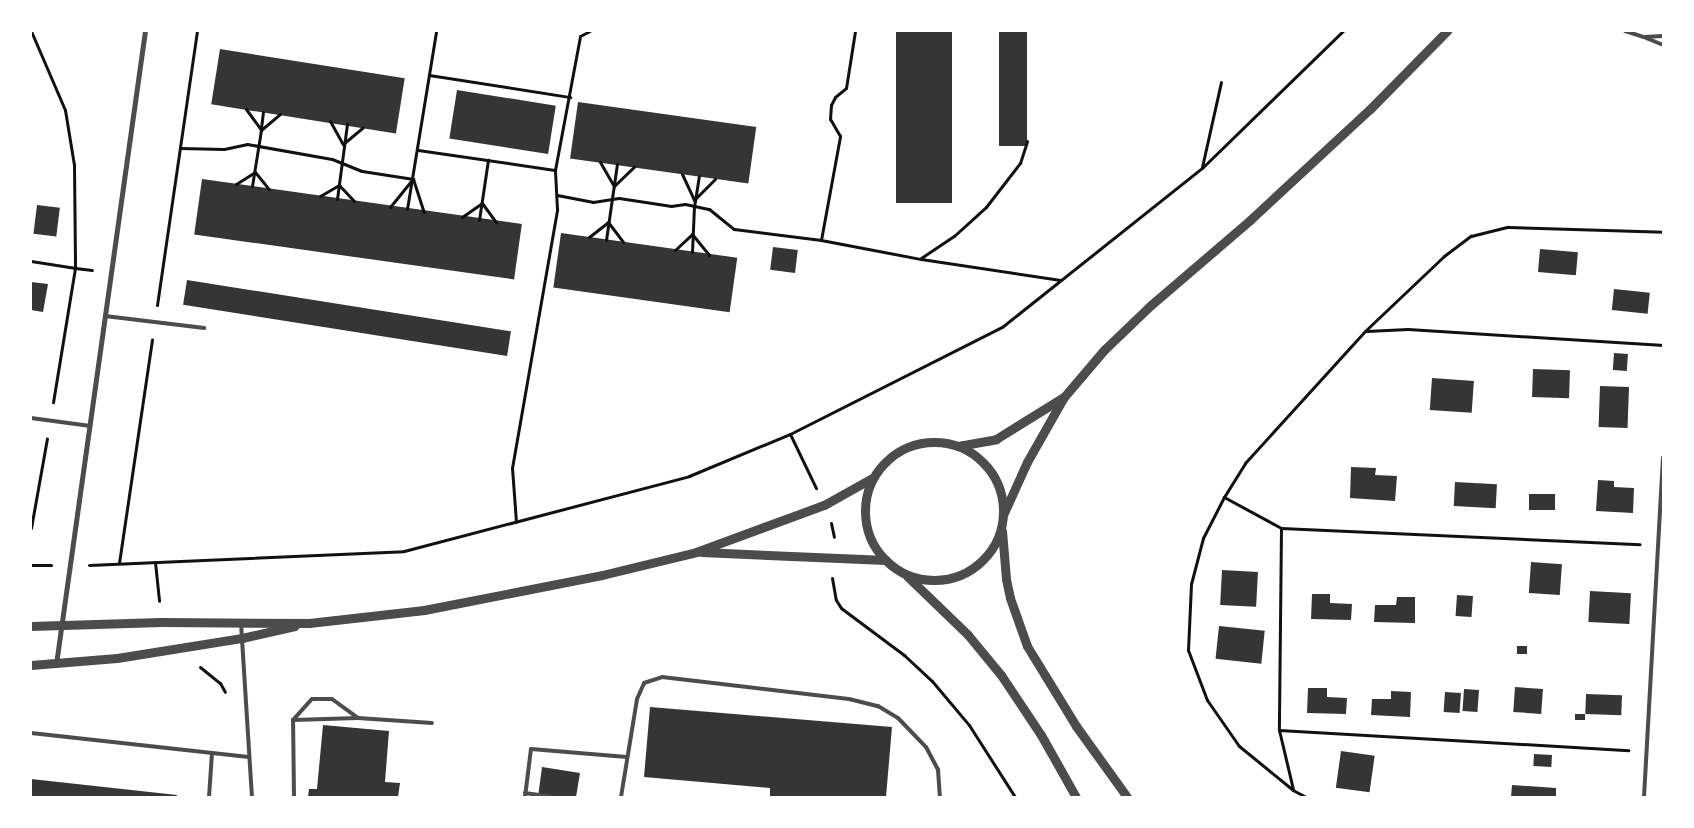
<!DOCTYPE html>
<style>
body{margin:0}
#map{position:relative;width:1694px;height:828px;overflow:hidden;background:#fff;font-family:Karla,sans-serif}
div>[style]{position:absolute}
[style*='--x']{left:calc(var(--x)*1px);top:calc(var(--y)*1px);width:calc(var(--w)*1px);rotate:calc(var(--a)*1deg)}
.building>*{inset:0;background:#353535;transform-origin:0 0}
.path>*{height:3px;margin:-1.5px;padding:0 1.5px;transform-origin:1.5px;border-radius:1.5px;background:#111}
.service>*{height:4px;margin:-2px;padding:0 2px;transform-origin:2px;border-radius:2px;background:#4c4c4c}
.minor>*{height:5px;margin:-2.5px;padding:0 2.5px;transform-origin:2.5px;border-radius:2.5px;background:#4c4c4c}
.tertiary>*{height:9px;margin:-4.5px;padding:0 4.5px;transform-origin:4.5px;border-radius:4.5px;background:#4c4c4c}
.tertiary>.ring{margin:-4.5px;padding:0;box-sizing:content-box;background:none;border:9px solid #4c4c4c;border-radius:50%}
span{translate:-50% -50%;white-space:nowrap;text-align:center;line-height:1.15;-webkit-text-stroke:4px #fff;paint-order:stroke}
.frame{position:absolute;inset:0;border:32px solid #fff;pointer-events:none}
</style>
<div id="map">
<div class="building">
<div style="left:896px;top:31px;width:56px;height:172px"></div>
<div style="left:999px;top:31px;width:28px;height:115px"></div>
<div style="left:220px;top:49px;width:187px;height:56px;rotate:9deg"></div>
<div style="left:457px;top:90px;width:100px;height:49px;rotate:9deg"></div>
<div style="left:578px;top:102px;width:180px;height:57px;rotate:8deg"></div>
<div style="left:202px;top:179px;width:323px;height:56px;rotate:8deg"></div>
<div style="left:37px;top:205px;width:23px;height:29px;rotate:7deg"></div>
<div style="left:561px;top:233px;width:178px;height:55px;rotate:8deg"></div>
<div style="left:773px;top:247px;width:25px;height:23px;rotate:7deg"></div>
<div style="left:1540px;top:249px;width:38px;height:23px;rotate:5deg"></div>
<div style="left:187px;top:280px;width:328px;height:25px;rotate:9deg"></div>
<div style="clip-path:polygon(31px 282px,48px 284px,43px 312px,31px 310px)"></div>
<div style="left:1614px;top:289px;width:36px;height:21px;rotate:6deg"></div>
<div style="left:1614px;top:353px;width:14px;height:17px;rotate:4deg"></div>
<div style="left:1533px;top:369px;width:37px;height:28px;rotate:2deg"></div>
<div style="left:1432px;top:378px;width:42px;height:32px;rotate:4deg"></div>
<div style="left:1600px;top:386px;width:29px;height:41px;rotate:2deg"></div>
<div style="clip-path:polygon(1351px 467px,1376px 468px,1375px 475px,1397px 476px,1395px 501px,1350px 498px)"></div>
<div style="clip-path:polygon(1598px 480px,1614px 481px,1614px 487px,1634px 488px,1633px 513px,1596px 511px)"></div>
<div style="left:1455px;top:482px;width:42px;height:24px;rotate:3deg"></div>
<div style="left:1529px;top:494px;width:26px;height:16px"></div>
<div style="left:1531px;top:562px;width:31px;height:31px;rotate:4deg"></div>
<div style="left:1222px;top:570px;width:36px;height:35px;rotate:3deg"></div>
<div style="left:1590px;top:591px;width:41px;height:31px;rotate:3deg"></div>
<div style="clip-path:polygon(1312px 594px,1330px 594px,1330px 603px,1352px 604px,1351px 620px,1311px 619px)"></div>
<div style="left:1457px;top:595px;width:16px;height:21px;rotate:4deg"></div>
<div style="clip-path:polygon(1397px 597px,1415px 597px,1415px 623px,1374px 622px,1375px 605px,1396px 605px)"></div>
<div style="left:1219px;top:626px;width:46px;height:33px;rotate:6deg"></div>
<div style="left:1517px;top:646px;width:10px;height:8px"></div>
<div style="left:1515px;top:687px;width:28px;height:25px;rotate:4deg"></div>
<div style="clip-path:polygon(1308px 688px,1327px 688px,1327px 697px,1347px 698px,1346px 714px,1307px 713px)"></div>
<div style="left:1464px;top:689px;width:15px;height:22px;rotate:4deg"></div>
<div style="clip-path:polygon(1391px 691px,1411px 692px,1410px 717px,1371px 715px,1372px 699px,1391px 699px)"></div>
<div style="left:1445px;top:692px;width:16px;height:20px;rotate:4deg"></div>
<div style="left:1586px;top:694px;width:36px;height:20px;rotate:2deg"></div>
<div style="clip-path:polygon(650px 707px,892px 727px,886px 797px,770px 797px,770px 788px,644px 777px)"></div>
<div style="left:1575px;top:714px;width:10px;height:6px"></div>
<div style="clip-path:polygon(323px 725px,389px 731px,385px 782px,400px 783px,398px 797px,308px 797px,309px 789px,317px 789px)"></div>
<div style="left:1341px;top:751px;width:34px;height:37px;rotate:8deg"></div>
<div style="left:1534px;top:754px;width:18px;height:12px;rotate:3deg"></div>
<div style="clip-path:polygon(542px 767px,580px 773px,576px 797px,538px 797px)"></div>
<div style="clip-path:polygon(31px 779px,177px 795px,176px 797px,31px 797px)"></div>
<div style="clip-path:polygon(1512px 785px,1556px 788px,1556px 797px,1511px 797px)"></div>
</div>
<div class="path">
<div style="--x:31;--y:31;--w:86;--a:66.7"></div>
<div style="--x:65;--y:110;--w:56;--a:80.7"></div>
<div style="--x:74;--y:165;--w:103;--a:89.4"></div>
<div style="--x:75;--y:268;--w:17;--a:7"></div>
<div style="--x:429;--y:75;--w:143;--a:8.9"></div>
<div style="--x:246;--y:109;--w:26;--a:54"></div>
<div style="--x:330;--y:121;--w:26;--a:61"></div>
<div style="--x:343;--y:144;--w:26;--a:-40"></div>
<div style="--x:261;--y:128;--w:16;--a:-83"></div>
<div style="--x:180;--y:148;--w:44;--a:1.3"></div>
<div style="--x:224;--y:149;--w:24;--a:-12"></div>
<div style="--x:247;--y:144;--w:86;--a:10"></div>
<div style="--x:332;--y:159;--w:32;--a:22"></div>
<div style="--x:362;--y:171;--w:52;--a:8.9"></div>
<div style="--x:418;--y:150;--w:138;--a:8.3"></div>
<div style="--x:600;--y:162;--w:28;--a:60"></div>
<div style="--x:614;--y:186;--w:28;--a:-44"></div>
<div style="--x:1202;--y:167;--w:87;--a:-77.4"></div>
<div style="--x:682;--y:174;--w:29;--a:65"></div>
<div style="--x:694;--y:200;--w:30;--a:-45"></div>
<div style="--x:236;--y:184;--w:22;--a:-32"></div>
<div style="--x:255;--y:172;--w:22;--a:51"></div>
<div style="--x:252;--y:186;--w:57;--a:-80.9"></div>
<div style="--x:261;--y:130;--w:25;--a:-40"></div>
<div style="--x:557;--y:195;--w:37;--a:11"></div>
<div style="--x:593;--y:202;--w:26;--a:-9"></div>
<div style="--x:619;--y:198;--w:53;--a:8.7"></div>
<div style="--x:671;--y:206;--w:14;--a:-8"></div>
<div style="--x:685;--y:204;--w:25;--a:12"></div>
<div style="--x:709;--y:209;--w:32;--a:39"></div>
<div style="--x:734;--y:229;--w:88;--a:7.2"></div>
<div style="--x:821;--y:240;--w:102;--a:10.8"></div>
<div style="--x:921;--y:259;--w:141;--a:8.6"></div>
<div style="--x:320;--y:196;--w:22;--a:-30"></div>
<div style="--x:339;--y:185;--w:22;--a:47"></div>
<div style="--x:337;--y:199;--w:76;--a:-82.4"></div>
<div style="--x:390;--y:207;--w:36;--a:-51"></div>
<div style="--x:413;--y:179;--w:35;--a:72"></div>
<div style="--x:407;--y:209;--w:180;--a:-80.7"></div>
<div style="--x:462;--y:217;--w:24;--a:-35"></div>
<div style="--x:482;--y:203;--w:24;--a:54"></div>
<div style="--x:479;--y:220;--w:61;--a:-81.5"></div>
<div style="--x:589;--y:237;--w:24;--a:-38"></div>
<div style="--x:608;--y:222;--w:25;--a:53"></div>
<div style="--x:606;--y:240;--w:77;--a:-81.8"></div>
<div style="--x:821;--y:240;--w:106;--a:-79.6"></div>
<div style="--x:840;--y:136;--w:20;--a:-120"></div>
<div style="--x:830;--y:119;--w:14;--a:-86"></div>
<div style="--x:831;--y:105;--w:9;--a:-63"></div>
<div style="--x:835;--y:97;--w:14;--a:-39"></div>
<div style="--x:846;--y:88;--w:58;--a:-81"></div>
<div style="--x:675;--y:250;--w:23;--a:-43"></div>
<div style="--x:692;--y:234;--w:27;--a:51"></div>
<div style="--x:692;--y:252;--w:45;--a:-87.5"></div>
<div style="--x:694;--y:207;--w:31;--a:-81"></div>
<div style="--x:921;--y:258;--w:40;--a:-34"></div>
<div style="--x:954;--y:236;--w:43;--a:-42.2"></div>
<div style="--x:986;--y:207;--w:56;--a:-52.3"></div>
<div style="--x:1020;--y:163;--w:23;--a:-72"></div>
<div style="--x:31;--y:261;--w:45;--a:9"></div>
<div style="--x:75;--y:268;--w:136;--a:99.3"></div>
<div style="--x:157;--y:305;--w:277;--a:-81.7"></div>
<div style="--x:1366;--y:331;--w:42;--a:-2.7"></div>
<div style="--x:1408;--y:329;--w:256;--a:3.6"></div>
<div style="--x:790;--y:434;--w:60;--a:64.3"></div>
<div style="--x:1224;--y:497;--w:65;--a:28.5"></div>
<div style="--x:1281;--y:528;--w:202;--a:90.6"></div>
<div style="--x:1279;--y:730;--w:61;--a:76.7"></div>
<div style="--x:516;--y:522;--w:54;--a:-94.2"></div>
<div style="--x:512;--y:468;--w:263;--a:-80.1"></div>
<div style="--x:557;--y:209;--w:39;--a:-93"></div>
<div style="--x:555;--y:170;--w:136;--a:-79.4"></div>
<div style="--x:580;--y:36;--w:11;--a:-27"></div>
<div style="--x:831;--y:523;--w:14;--a:78"></div>
<div style="--x:31;--y:528;--w:91;--a:-79.9"></div>
<div style="--x:1281;--y:528;--w:359;--a:2.6"></div>
<div style="--x:155;--y:562;--w:39;--a:84"></div>
<div style="--x:119;--y:563;--w:226;--a:-81.6"></div>
<div style="--x:31;--y:565;--w:20;--a:0"></div>
<div style="--x:89;--y:565;--w:315;--a:-2.5"></div>
<div style="--x:404;--y:551;--w:295;--a:-14.7"></div>
<div style="--x:689;--y:476;--w:109;--a:-22.6"></div>
<div style="--x:790;--y:434;--w:237;--a:-26.8"></div>
<div style="--x:1002;--y:327;--w:256;--a:-38.5"></div>
<div style="--x:1202;--y:168;--w:197;--a:-44.2"></div>
<div style="--x:832;--y:578;--w:22;--a:80"></div>
<div style="--x:836;--y:600;--w:9;--a:58"></div>
<div style="--x:841;--y:608;--w:79;--a:36.7"></div>
<div style="--x:904;--y:655;--w:38;--a:43"></div>
<div style="--x:932;--y:681;--w:57;--a:49.9"></div>
<div style="--x:969;--y:725;--w:85;--a:57.4"></div>
<div style="--x:200;--y:667;--w:26;--a:39"></div>
<div style="--x:220;--y:683;--w:10;--a:61"></div>
<div style="--x:1279;--y:730;--w:350;--a:3.3"></div>
<div style="--x:1306;--y:797;--w:15;--a:-152"></div>
<div style="--x:1293;--y:790;--w:70;--a:-140.8"></div>
<div style="--x:1239;--y:746;--w:56;--a:-124.8"></div>
<div style="--x:1207;--y:700;--w:53;--a:-110.8"></div>
<div style="--x:1188;--y:650;--w:66;--a:-87.4"></div>
<div style="--x:1191;--y:584;--w:48;--a:-75.4"></div>
<div style="--x:1203;--y:538;--w:46;--a:-62.9"></div>
<div style="--x:1224;--y:497;--w:40;--a:-58"></div>
<div style="--x:1245;--y:463;--w:178;--a:-47.7"></div>
<div style="--x:1365;--y:331;--w:109;--a:-43.5"></div>
<div style="--x:1444;--y:256;--w:34;--a:-37"></div>
<div style="--x:1471;--y:236;--w:38;--a:-14"></div>
<div style="--x:1508;--y:227;--w:155;--a:1.8"></div>
</div>
<div class="service">
<div style="--x:1625;--y:31;--w:20;--a:18"></div>
<div style="--x:1644;--y:37;--w:19;--a:-3"></div>
<div style="--x:1646;--y:38;--w:18;--a:22"></div>
<div style="--x:105;--y:316;--w:100;--a:6.9"></div>
<div style="--x:31;--y:418;--w:60;--a:7.7"></div>
<div style="--x:241;--y:623;--w:174;--a:86.4"></div>
<div style="--x:293;--y:720;--w:28;--a:-48"></div>
<div style="--x:312;--y:699;--w:20;--a:0"></div>
<div style="--x:332;--y:699;--w:32;--a:36"></div>
<div style="--x:31;--y:733;--w:219;--a:6.3"></div>
<div style="--x:525;--y:793;--w:28;--a:8"></div>
<div style="--x:209;--y:797;--w:44;--a:-86.1"></div>
<div style="--x:294;--y:797;--w:77;--a:-90.7"></div>
<div style="--x:293;--y:720;--w:65;--a:-1.8"></div>
<div style="--x:358;--y:718;--w:74;--a:3.9"></div>
<div style="--x:525;--y:797;--w:48;--a:-82.9"></div>
<div style="--x:531;--y:749;--w:96;--a:4.8"></div>
<div style="--x:621;--y:797;--w:99;--a:-80.7"></div>
<div style="--x:637;--y:699;--w:17;--a:-66"></div>
<div style="--x:644;--y:683;--w:19;--a:-18"></div>
<div style="--x:662;--y:677;--w:188;--a:6.7"></div>
<div style="--x:849;--y:699;--w:30;--a:14"></div>
<div style="--x:878;--y:706;--w:23;--a:31"></div>
<div style="--x:898;--y:718;--w:40;--a:46"></div>
<div style="--x:926;--y:747;--w:26;--a:62"></div>
<div style="--x:938;--y:770;--w:27;--a:86"></div>
<div style="--x:1644;--y:797;--w:340;--a:-86.8"></div>
</div>
<div class="minor">
<div style="--x:56;--y:664;--w:639;--a:-82"></div>
</div>
<div class="tertiary">
<div class="ring" style="left:865px;top:442px;width:129px;height:129px"></div>
<div style="--x:958;--y:446;--w:39;--a:-10"></div>
<div style="--x:996;--y:439;--w:78;--a:-31.8"></div>
<div style="--x:1003;--y:515;--w:58;--a:-65.6"></div>
<div style="--x:1027;--y:462;--w:75;--a:-60.4"></div>
<div style="--x:1064;--y:397;--w:62;--a:-49.6"></div>
<div style="--x:1104;--y:350;--w:65;--a:-43.8"></div>
<div style="--x:1151;--y:305;--w:130;--a:-40.6"></div>
<div style="--x:1250;--y:220;--w:163;--a:-42.8"></div>
<div style="--x:1370;--y:109;--w:110;--a:-45.4"></div>
<div style="--x:1002;--y:531;--w:48;--a:85.2"></div>
<div style="--x:1006;--y:579;--w:19;--a:78"></div>
<div style="--x:1010;--y:598;--w:51;--a:70.5"></div>
<div style="--x:1027;--y:646;--w:94;--a:58.5"></div>
<div style="--x:1076;--y:726;--w:87;--a:54.3"></div>
<div style="--x:701;--y:552;--w:185;--a:2.5"></div>
<div style="--x:907;--y:576;--w:85;--a:44"></div>
<div style="--x:968;--y:635;--w:52;--a:50.5"></div>
<div style="--x:1001;--y:675;--w:72;--a:56.3"></div>
<div style="--x:1041;--y:735;--w:71;--a:60.6"></div>
<div style="--x:31;--y:626;--w:130;--a:-1.8"></div>
<div style="--x:161;--y:622;--w:148;--a:0.4"></div>
<div style="--x:309;--y:623;--w:116;--a:-6.4"></div>
<div style="--x:424;--y:610;--w:181;--a:-11.1"></div>
<div style="--x:602;--y:575;--w:97;--a:-13.7"></div>
<div style="--x:696;--y:552;--w:136;--a:-20.2"></div>
<div style="--x:824;--y:505;--w:57;--a:-29.2"></div>
<div style="--x:31;--y:665;--w:86;--a:-4.7"></div>
<div style="--x:117;--y:658;--w:127;--a:-9.1"></div>
<div style="--x:242;--y:638;--w:54;--a:-12.8"></div>
</div>
<div class="frame"></div>
</div>
